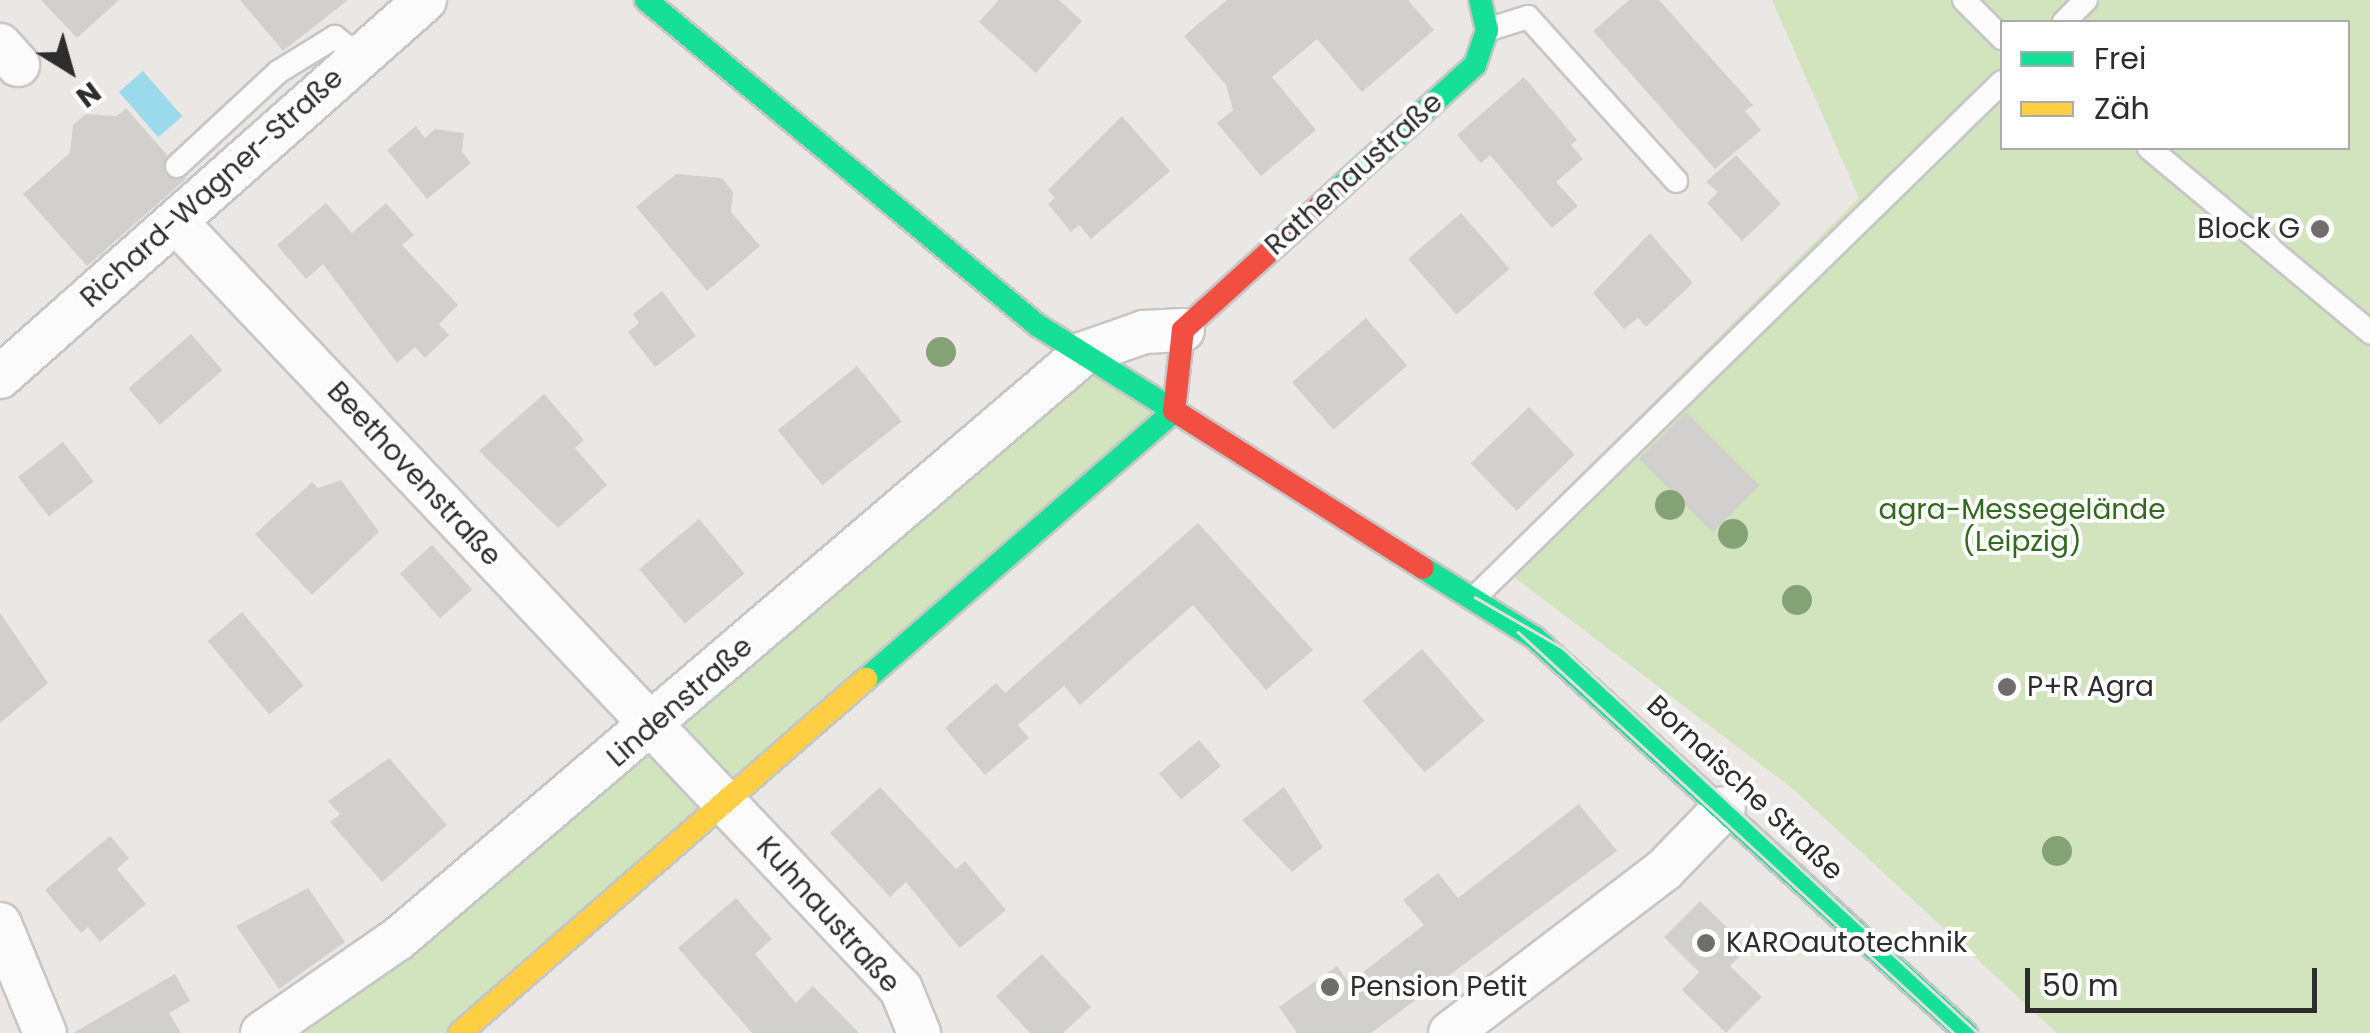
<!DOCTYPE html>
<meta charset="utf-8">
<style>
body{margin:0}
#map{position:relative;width:2370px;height:1033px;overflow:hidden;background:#ebe7e4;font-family:Poppins,sans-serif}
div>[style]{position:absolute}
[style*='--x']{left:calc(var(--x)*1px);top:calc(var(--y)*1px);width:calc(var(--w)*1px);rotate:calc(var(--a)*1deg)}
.green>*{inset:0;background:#d1e4be}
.water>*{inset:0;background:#9adaea;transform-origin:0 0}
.building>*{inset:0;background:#d2d0cd;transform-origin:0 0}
.roads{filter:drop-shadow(2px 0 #c7c6c6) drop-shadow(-2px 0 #c7c6c6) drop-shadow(0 2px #c7c6c6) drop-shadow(0 -2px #c7c6c6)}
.lane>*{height:22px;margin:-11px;padding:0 11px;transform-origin:11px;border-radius:11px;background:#fcfbfb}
.street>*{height:42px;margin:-21px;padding:0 21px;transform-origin:21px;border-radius:21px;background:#fcfbfb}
.fast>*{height:22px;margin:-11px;padding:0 11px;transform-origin:11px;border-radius:11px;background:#16e098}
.slow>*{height:22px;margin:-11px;padding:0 11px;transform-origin:11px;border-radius:11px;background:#ffcf43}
.jam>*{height:22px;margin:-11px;padding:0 11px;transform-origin:11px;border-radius:11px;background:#f24e42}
.tram>*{height:2.5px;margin:-1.25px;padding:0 1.25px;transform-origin:1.25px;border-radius:1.25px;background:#dfdee0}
.trees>*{width:30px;height:30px;margin:-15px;border-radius:50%;background:#85a277}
.dots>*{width:28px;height:28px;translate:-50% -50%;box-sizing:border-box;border:5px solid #fff;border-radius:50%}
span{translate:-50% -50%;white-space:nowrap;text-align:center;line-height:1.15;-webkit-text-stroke:8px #fff;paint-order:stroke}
.street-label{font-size:28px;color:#2d2d2d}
.poi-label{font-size:28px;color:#2d2d2d}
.right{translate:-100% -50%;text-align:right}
.left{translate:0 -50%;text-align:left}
.park-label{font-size:28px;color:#326a1d}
.legend{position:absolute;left:2000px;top:20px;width:350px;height:130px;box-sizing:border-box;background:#fff;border:2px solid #ababab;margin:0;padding:12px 18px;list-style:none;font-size:30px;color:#2d2d2d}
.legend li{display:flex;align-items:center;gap:20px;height:50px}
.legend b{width:50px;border:2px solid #ababab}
.north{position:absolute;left:20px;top:20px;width:100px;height:100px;-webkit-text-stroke:8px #fff;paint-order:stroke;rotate:143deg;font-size:28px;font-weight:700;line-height:40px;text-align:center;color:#2d2d2d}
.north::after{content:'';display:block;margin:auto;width:35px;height:45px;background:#2d2d2d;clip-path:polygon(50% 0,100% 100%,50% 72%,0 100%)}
.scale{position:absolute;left:2025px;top:968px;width:292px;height:45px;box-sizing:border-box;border:5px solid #2d2d2d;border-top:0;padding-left:12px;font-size:30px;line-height:35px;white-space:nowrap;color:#2d2d2d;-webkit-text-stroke:8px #fff;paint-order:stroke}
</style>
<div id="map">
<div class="green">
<div style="clip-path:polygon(evenodd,1772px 0,2370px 0,2370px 1033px,2057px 1033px,1793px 789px,1493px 561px,1859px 198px,1772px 0,2002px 22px,2348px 22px,2348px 148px,2002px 148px,2002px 22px)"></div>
<div style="clip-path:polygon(1084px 353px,1174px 411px,460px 1033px,262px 1033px)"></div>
</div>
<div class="water">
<div style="left:143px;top:71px;width:60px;height:32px;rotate:49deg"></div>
</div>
<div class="building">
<div style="clip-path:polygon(41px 0,119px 0,77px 38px)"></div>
<div style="clip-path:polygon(240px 0,348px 0,283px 51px)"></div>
<div style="clip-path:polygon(999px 0,1059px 0,1082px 21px,1036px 73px,979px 22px)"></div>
<div style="clip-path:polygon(1227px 0,1408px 0,1434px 30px,1362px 92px,1317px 39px,1272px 77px,1316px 130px,1261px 176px,1217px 123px,1233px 110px,1226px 85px,1184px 36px)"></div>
<div style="clip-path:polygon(1629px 0,1659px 0,1753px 105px,1745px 111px,1761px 130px,1715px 169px,1593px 31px)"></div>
<div style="clip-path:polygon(1524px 77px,1577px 140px,1571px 145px,1583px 159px,1556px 182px,1578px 206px,1552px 228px,1490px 155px,1481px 163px,1457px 135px)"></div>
<div style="clip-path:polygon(126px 108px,167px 155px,165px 175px,187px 178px,87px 266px,23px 194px,70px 153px,73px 125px,86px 114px,117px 116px)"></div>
<div style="clip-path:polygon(1122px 116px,1170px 171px,1091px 239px,1079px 225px,1071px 232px,1048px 204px,1055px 198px,1048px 190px)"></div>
<div style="clip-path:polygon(416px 126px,425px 138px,435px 129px,464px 133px,462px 152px,471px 163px,427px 199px,387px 150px)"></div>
<div style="clip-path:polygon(1736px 155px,1781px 204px,1742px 241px,1707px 203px,1718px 192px,1706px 182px)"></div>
<div style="clip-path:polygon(676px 174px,722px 178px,733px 192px,731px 212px,760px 246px,707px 291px,636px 207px)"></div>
<div style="clip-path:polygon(326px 203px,352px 233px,386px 203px,414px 235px,402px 245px,458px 305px,439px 324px,449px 335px,425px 358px,415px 347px,397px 363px,323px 264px,306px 279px,277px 245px)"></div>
<div style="left:1461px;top:213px;width:74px;height:70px;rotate:49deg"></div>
<div style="clip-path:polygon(1650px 233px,1693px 283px,1646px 327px,1638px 318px,1624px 329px,1593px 293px)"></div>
<div style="clip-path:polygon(662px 291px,696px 336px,655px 367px,628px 332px,639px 323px,633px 314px)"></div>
<div style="left:1366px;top:318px;width:63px;height:98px;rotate:49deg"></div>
<div style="left:191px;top:334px;width:48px;height:83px;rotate:49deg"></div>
<div style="left:857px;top:366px;width:71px;height:102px;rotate:51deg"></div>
<div style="clip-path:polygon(544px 394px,584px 440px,575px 448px,607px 485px,558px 528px,479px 451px)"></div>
<div style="left:1529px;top:407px;width:66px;height:81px;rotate:46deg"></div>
<div style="left:1686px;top:412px;width:104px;height:66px;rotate:45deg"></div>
<div style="left:63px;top:442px;width:50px;height:57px;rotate:52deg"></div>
<div style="clip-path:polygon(341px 480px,379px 532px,312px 595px,255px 534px,312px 482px,318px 488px)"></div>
<div style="left:699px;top:519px;width:71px;height:78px;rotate:50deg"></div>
<div style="clip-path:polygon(1198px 523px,1313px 650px,1266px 690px,1193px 605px,1080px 705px,1064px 686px,1018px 725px,1029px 738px,985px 775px,945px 728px,996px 683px,1005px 693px)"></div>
<div style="left:432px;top:545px;width:60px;height:43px;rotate:48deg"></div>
<div style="left:242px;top:612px;width:96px;height:45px;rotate:50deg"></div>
<div style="clip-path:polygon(0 613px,48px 683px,0 723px)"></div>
<div style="left:1422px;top:649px;width:95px;height:79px;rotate:49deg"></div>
<div style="left:1199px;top:740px;width:34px;height:52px;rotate:50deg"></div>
<div style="clip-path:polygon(389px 758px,447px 825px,382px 882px,330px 822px,340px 814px,328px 801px)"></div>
<div style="clip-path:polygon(880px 787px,956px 869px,965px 861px,1006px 910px,960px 948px,906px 882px,890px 897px,830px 833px)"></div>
<div style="clip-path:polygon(1284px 787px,1323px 847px,1292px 872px,1242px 820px)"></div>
<div style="clip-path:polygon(1579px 804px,1617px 851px,1371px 1033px,1297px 1033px,1279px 1007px,1337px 966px,1349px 983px,1424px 925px,1403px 900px,1438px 873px,1458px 898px)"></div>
<div style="clip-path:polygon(110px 836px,129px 858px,117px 869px,146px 904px,100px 942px,88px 927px,81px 933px,45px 890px)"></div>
<div style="clip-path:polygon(308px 888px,345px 942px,279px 989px,236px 926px)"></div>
<div style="clip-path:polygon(736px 898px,772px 939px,755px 954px,796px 1003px,813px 986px,859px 1033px,752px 1033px,678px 948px)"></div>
<div style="clip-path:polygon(1700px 901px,1748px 948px,1730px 966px,1762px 997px,1726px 1033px,1682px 990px,1699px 972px,1664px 937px)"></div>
<div style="clip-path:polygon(1042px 954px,1091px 1007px,1063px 1033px,1030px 1033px,996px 996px)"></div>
<div style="clip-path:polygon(175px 974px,190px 1001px,169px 1013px,181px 1033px,73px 1033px)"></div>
</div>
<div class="roads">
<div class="lane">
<div style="--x:1964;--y:0;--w:54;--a:45"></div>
<div style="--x:2064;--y:22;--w:31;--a:-45"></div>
<div style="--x:1487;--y:30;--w:43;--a:-17.6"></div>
<div style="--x:1528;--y:17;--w:221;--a:47.9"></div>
<div style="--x:2149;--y:148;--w:288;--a:39.8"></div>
<div style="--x:177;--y:166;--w:138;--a:-42.9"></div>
<div style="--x:278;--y:72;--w:67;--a:-31.6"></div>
<div style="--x:335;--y:37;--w:32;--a:39"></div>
<div style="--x:1475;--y:597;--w:737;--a:-44.34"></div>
</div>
<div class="street">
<div style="--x:0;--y:45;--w:27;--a:48"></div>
<div style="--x:176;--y:222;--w:1055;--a:46.61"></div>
<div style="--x:901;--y:989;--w:48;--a:67.8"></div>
<div style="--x:0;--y:377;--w:568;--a:-41.57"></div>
<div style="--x:0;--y:924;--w:118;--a:67.6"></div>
<div style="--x:262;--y:1033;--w:165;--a:-34.7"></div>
<div style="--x:398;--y:939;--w:902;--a:-40.5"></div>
<div style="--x:1084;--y:353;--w:64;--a:-19.3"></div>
<div style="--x:1144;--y:332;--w:39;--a:-3"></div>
<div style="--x:1450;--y:1033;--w:269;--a:-37.3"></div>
<div style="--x:1664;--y:870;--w:86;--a:-45.9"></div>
</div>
<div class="fast">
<div style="--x:646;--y:0;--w:508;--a:39.73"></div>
<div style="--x:1037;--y:325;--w:170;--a:32"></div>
<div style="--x:1333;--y:194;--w:192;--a:-42.3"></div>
<div style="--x:1475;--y:65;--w:37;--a:-71"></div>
<div style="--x:1487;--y:30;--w:31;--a:-103"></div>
<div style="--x:1423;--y:568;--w:132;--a:32"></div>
<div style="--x:1535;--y:638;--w:585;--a:42.5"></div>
<div style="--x:866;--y:679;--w:408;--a:-41"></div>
</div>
<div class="slow">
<div style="--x:460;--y:1033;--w:539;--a:-41.09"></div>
</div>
<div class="jam">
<div style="--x:1174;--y:411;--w:81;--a:-83.7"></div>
<div style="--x:1183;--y:330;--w:202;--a:-42.2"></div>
<div style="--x:1181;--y:415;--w:286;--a:32.3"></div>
</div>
</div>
<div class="tram">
<div style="--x:1475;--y:597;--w:102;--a:30.1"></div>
<div style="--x:1563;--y:648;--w:566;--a:42.85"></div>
<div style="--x:1518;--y:632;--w:592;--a:42.61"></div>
</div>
<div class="trees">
<div style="left:941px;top:352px"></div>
<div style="left:1670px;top:505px"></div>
<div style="left:1733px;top:534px"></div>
<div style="left:1797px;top:600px"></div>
<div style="left:2057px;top:851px"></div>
</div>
<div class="dots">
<div style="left:2320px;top:229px;background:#706e6d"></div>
<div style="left:2007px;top:687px;background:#706e6d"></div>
<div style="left:1706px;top:943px;background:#706e6d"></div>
<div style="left:1330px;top:987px;background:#706e6d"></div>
</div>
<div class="street-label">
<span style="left:1354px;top:174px;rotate:-42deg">Rathenaustraße</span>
<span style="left:212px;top:188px;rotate:-42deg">Richard-Wagner-Straße</span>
<span style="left:414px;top:474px;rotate:47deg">Beethovenstraße</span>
<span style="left:680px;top:702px;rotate:-41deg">Lindenstraße</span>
<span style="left:1745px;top:788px;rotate:43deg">Bornaische Straße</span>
<span style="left:828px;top:915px;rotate:48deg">Kuhnaustraße</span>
</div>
<div class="poi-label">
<span class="right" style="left:2300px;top:229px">Block G</span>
<span class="left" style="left:2027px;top:687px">P+R Agra</span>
<span class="left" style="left:1726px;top:943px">KAROautotechnik</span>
<span class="left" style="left:1350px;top:987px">Pension Petit</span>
</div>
<div class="park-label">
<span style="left:2022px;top:526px">agra-Messegelände<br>(Leipzig)</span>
</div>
<ul class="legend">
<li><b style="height:12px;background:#16e098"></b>Frei</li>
<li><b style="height:12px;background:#ffcf43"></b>Zäh</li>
</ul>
<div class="north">N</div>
<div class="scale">50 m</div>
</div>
